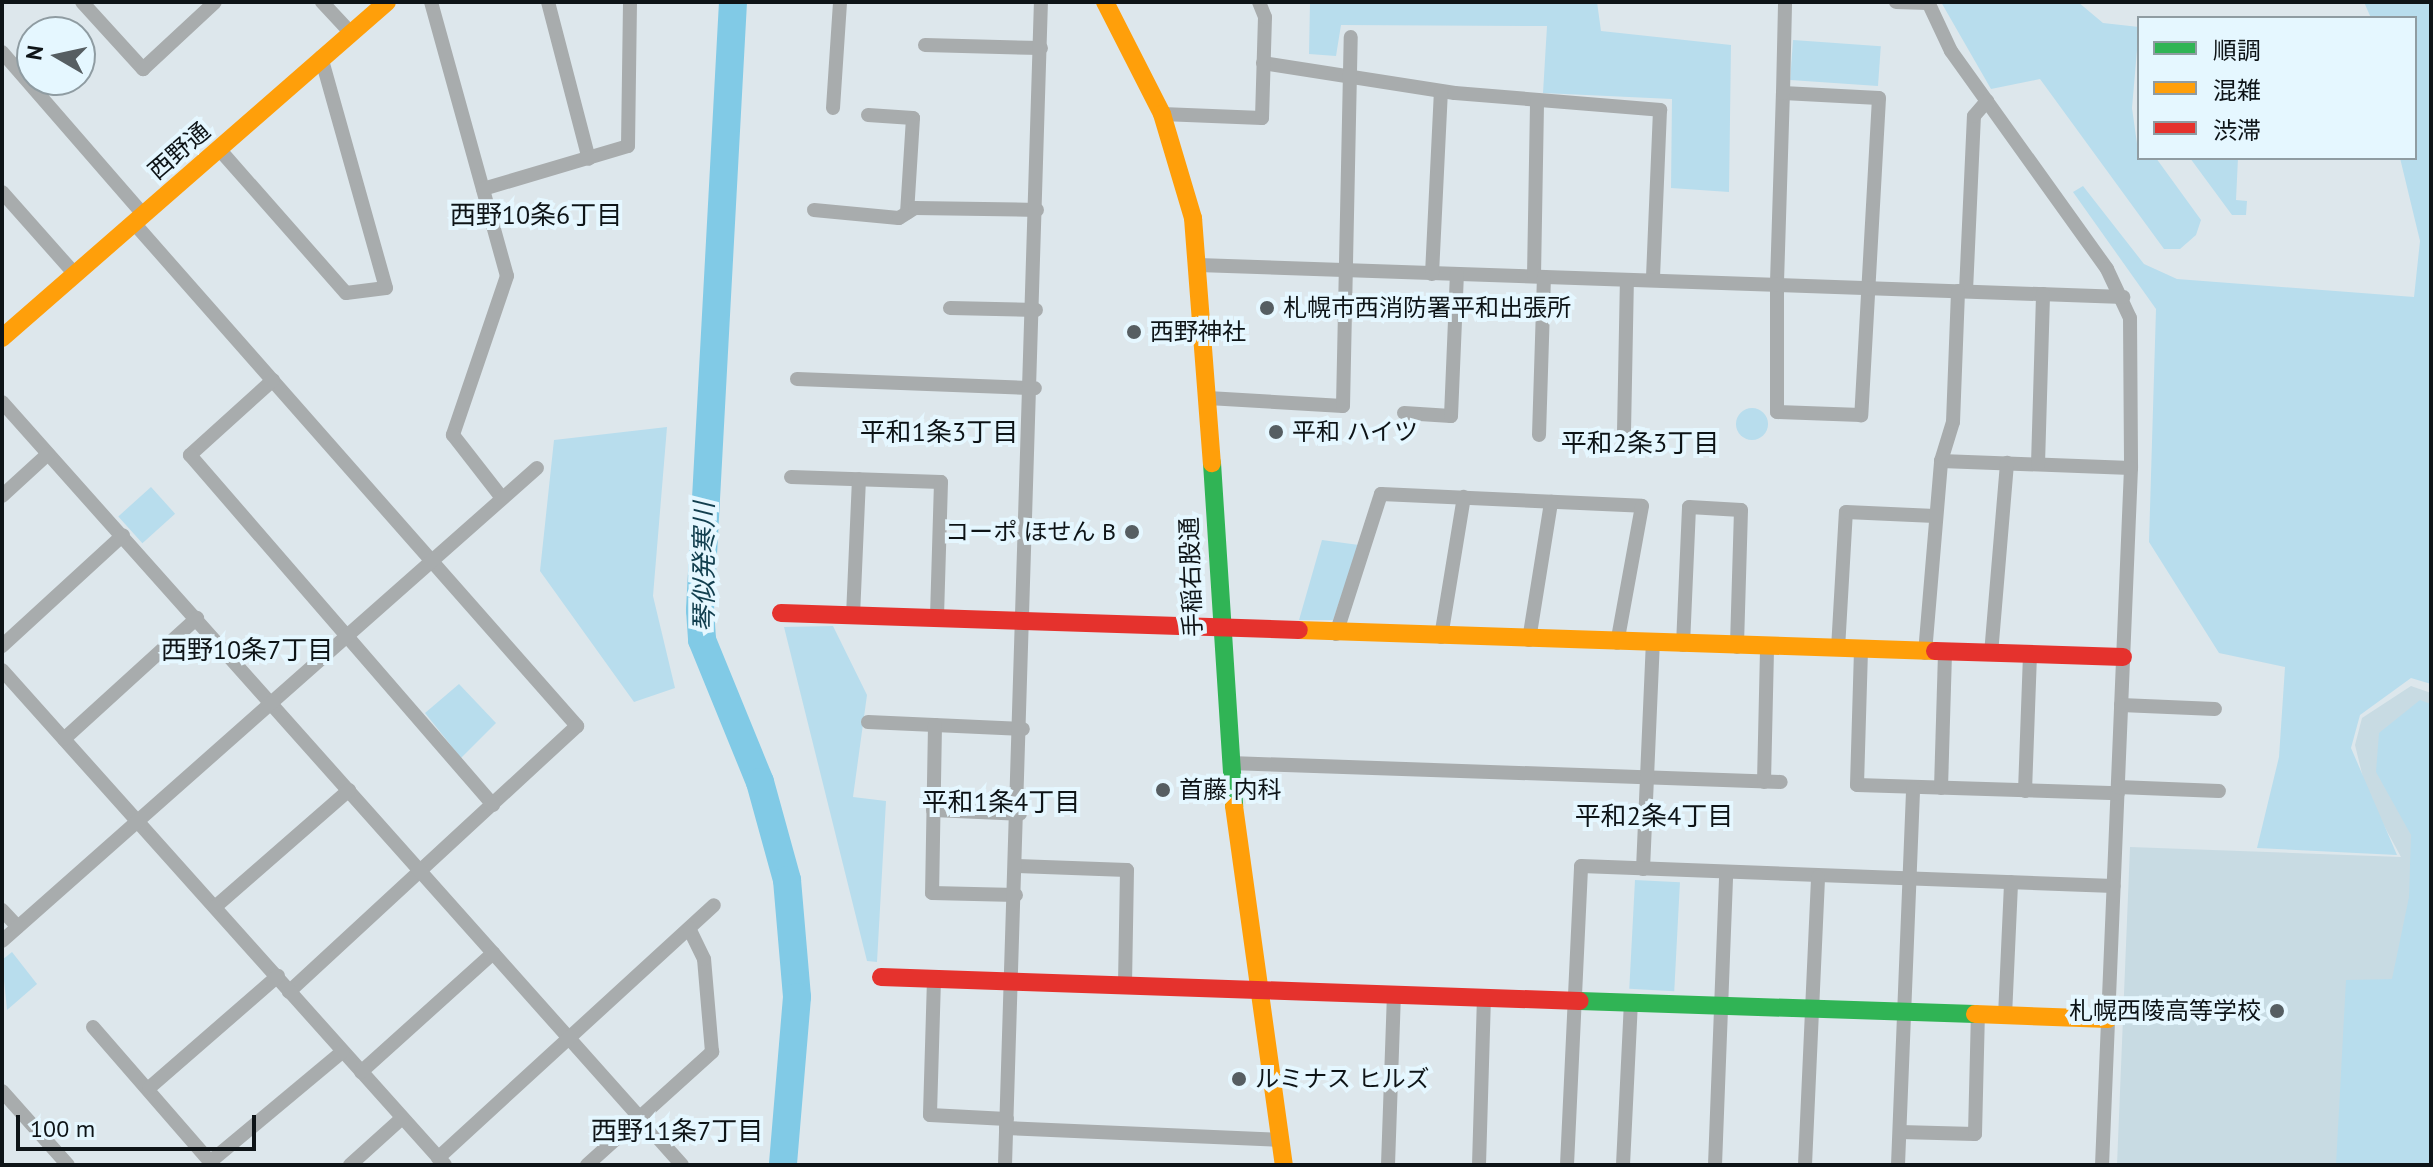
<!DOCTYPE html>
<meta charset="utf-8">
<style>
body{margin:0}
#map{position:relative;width:2433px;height:1167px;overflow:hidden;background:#dde7ec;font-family:"PT Sans","Noto Sans JP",sans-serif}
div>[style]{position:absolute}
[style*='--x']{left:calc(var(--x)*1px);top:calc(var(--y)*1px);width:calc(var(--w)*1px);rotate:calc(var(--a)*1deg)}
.built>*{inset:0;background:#c8dbe3}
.green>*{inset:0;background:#b8dded;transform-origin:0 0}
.round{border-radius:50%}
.river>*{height:28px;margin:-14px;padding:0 14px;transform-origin:14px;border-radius:14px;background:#81cae6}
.street>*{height:14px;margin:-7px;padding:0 7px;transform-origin:7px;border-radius:7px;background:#a8acad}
.fast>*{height:18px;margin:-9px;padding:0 9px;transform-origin:9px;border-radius:9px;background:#30b455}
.slow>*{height:18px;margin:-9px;padding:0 9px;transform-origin:9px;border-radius:9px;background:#ff9f0a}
.jam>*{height:18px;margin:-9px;padding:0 9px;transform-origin:9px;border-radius:9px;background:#e5322d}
.dots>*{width:22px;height:22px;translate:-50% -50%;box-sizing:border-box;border:4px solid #e5f7ff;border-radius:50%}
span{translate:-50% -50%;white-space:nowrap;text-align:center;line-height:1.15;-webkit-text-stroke:8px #e5f7ff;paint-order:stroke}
.street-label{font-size:24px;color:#0e1417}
.poi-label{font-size:24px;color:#0e1417}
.left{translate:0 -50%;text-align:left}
.right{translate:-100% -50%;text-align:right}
.neighbourhood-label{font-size:26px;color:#0e1417}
.water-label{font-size:26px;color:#113e4e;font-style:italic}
.frame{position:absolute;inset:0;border:4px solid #0e1417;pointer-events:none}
.legend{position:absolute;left:2137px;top:16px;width:280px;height:144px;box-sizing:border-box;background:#e5f7ff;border:2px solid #8f9ca2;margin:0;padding:10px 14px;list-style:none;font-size:24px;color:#0e1417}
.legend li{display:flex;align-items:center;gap:16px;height:40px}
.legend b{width:40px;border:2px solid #8f9ca2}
.north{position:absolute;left:16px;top:16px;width:80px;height:80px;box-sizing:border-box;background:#e5f7ff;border:2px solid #8f9ca2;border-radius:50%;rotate:279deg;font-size:22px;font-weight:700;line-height:32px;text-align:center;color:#0e1417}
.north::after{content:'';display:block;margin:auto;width:28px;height:36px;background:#565e62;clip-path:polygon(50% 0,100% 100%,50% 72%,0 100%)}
.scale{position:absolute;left:16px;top:1115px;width:240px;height:36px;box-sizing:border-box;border:4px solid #0e1417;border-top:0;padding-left:10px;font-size:24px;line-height:28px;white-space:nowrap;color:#0e1417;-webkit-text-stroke:6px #e5f7ff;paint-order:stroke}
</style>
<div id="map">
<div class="built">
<div style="clip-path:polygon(2411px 686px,2431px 693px,2431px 1165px,2117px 1165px,2130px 847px,2401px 857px,2367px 794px,2355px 745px,2362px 718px)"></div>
</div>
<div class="green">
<div style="clip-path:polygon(1310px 2px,1597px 2px,1601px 31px,1731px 45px,1729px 192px,1671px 188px,1672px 99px,1543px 93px,1547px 26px,1341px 25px,1336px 56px,1309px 54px)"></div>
<div style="clip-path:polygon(1941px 2px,2078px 2px,2103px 23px,2139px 27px,2132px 108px,2139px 158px,2156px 158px,2201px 220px,2196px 235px,2180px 249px,2164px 249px,2040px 79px,1991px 89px)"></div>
<div style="clip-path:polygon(2364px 2px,2431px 2px,2431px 684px,2411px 678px,2360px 715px,2351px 748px,2397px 855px,2257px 848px,2279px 757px,2285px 667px,2219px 653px,2149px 542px,2156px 309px,2073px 192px,2083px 186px,2144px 264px,2177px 279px,2414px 297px,2420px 241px,2400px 158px,2415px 158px,2415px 18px,2371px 18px)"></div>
<div style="left:1793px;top:40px;width:88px;height:40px;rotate:4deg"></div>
<div style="clip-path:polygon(2190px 158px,2238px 158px,2236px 200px,2247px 201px,2246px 215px,2232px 215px)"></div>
<div class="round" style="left:1736px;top:408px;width:32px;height:32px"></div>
<div style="clip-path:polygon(667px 427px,653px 596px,675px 688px,634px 702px,540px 571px,554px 440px)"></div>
<div style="left:151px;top:487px;width:36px;height:44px;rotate:48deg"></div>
<div style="clip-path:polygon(1322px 540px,1359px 545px,1333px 620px,1299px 620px)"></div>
<div style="clip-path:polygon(833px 626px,867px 695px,853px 797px,886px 801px,877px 962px,867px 961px,784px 627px)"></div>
<div style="clip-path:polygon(459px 684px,496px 723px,461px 758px,425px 713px)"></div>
<div style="clip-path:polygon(2420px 700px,2431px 704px,2431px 1165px,2336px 1165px,2346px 980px,2392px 979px,2409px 897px,2411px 835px,2376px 772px,2379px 733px)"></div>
<div style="left:1635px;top:880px;width:45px;height:109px;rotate:3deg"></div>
<div style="clip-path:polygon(12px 952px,37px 984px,7px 1010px,2px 960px)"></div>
</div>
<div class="river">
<div style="--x:733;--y:2;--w:609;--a:93.11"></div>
<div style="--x:700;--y:610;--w:30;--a:86"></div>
<div style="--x:702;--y:640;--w:153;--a:67.8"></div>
<div style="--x:760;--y:782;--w:102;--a:74.6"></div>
<div style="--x:787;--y:880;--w:117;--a:85.1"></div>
<div style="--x:797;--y:997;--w:169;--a:94.8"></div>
</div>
<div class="street">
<div style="--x:82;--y:2;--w:91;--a:47.7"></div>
<div style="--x:143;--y:69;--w:98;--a:-42.9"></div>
<div style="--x:322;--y:2;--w:41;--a:47"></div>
<div style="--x:431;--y:2;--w:284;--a:74.5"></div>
<div style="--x:507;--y:276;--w:168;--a:108.8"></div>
<div style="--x:453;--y:435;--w:80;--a:52.1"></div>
<div style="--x:548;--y:2;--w:162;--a:75.4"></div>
<div style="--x:1896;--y:2;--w:32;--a:2"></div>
<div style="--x:1928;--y:2;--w:54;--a:64.9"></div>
<div style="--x:1951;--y:51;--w:268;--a:54.4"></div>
<div style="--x:2107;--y:269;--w:54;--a:64.9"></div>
<div style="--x:2130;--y:318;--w:150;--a:89.6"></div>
<div style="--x:2131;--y:468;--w:698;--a:92.38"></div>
<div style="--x:925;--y:45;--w:116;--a:1.5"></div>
<div style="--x:2;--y:52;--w:215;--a:49"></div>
<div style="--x:1263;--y:63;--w:194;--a:8.9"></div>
<div style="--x:1455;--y:93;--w:206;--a:4.7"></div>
<div style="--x:1660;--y:110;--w:170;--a:92.4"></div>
<div style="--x:1783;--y:93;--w:96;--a:3"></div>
<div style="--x:1879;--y:98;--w:318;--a:93.2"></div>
<div style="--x:1861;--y:415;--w:84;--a:-178"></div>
<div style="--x:1777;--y:412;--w:130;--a:-90"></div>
<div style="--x:1777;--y:282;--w:189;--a:-88.2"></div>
<div style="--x:1783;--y:93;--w:91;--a:-88.7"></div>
<div style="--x:833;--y:108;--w:106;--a:-86.2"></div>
<div style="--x:1162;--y:114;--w:100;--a:2.3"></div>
<div style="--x:1262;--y:118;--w:101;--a:-88.3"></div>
<div style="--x:1265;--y:17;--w:16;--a:-112"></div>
<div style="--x:868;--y:115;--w:45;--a:3.8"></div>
<div style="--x:913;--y:118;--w:95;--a:93.6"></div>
<div style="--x:219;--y:149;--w:192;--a:48.6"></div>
<div style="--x:346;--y:293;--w:40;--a:-7.1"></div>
<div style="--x:386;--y:288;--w:240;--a:-105.7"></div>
<div style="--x:483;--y:189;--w:151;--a:-16.5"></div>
<div style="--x:628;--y:146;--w:144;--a:-89.2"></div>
<div style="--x:2;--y:192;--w:108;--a:48.4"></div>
<div style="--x:814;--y:210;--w:85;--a:5.4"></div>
<div style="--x:899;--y:218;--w:19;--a:-32"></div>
<div style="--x:915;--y:208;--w:122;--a:0.9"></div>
<div style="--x:133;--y:222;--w:672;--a:48.62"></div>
<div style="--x:577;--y:726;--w:392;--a:137.3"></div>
<div style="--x:1198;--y:265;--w:926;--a:1.98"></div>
<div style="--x:1432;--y:274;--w:183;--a:-87.2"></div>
<div style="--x:1534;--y:276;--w:176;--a:-89"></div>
<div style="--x:1966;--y:291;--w:175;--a:-87.4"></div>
<div style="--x:1974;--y:116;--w:20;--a:-49"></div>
<div style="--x:950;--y:308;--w:86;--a:1.3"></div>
<div style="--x:797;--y:379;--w:238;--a:2.2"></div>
<div style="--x:273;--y:380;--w:112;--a:137.9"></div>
<div style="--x:190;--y:455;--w:463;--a:49.1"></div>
<div style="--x:1208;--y:398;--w:135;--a:3.4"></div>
<div style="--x:1343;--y:406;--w:369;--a:-88.8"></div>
<div style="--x:2;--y:402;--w:1022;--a:48.29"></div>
<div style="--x:1404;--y:413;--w:47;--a:3.7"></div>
<div style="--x:1451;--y:416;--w:142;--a:-87.6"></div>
<div style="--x:1624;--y:432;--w:152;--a:-88.9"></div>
<div style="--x:1539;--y:435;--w:158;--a:-88.2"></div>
<div style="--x:1941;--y:461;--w:190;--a:2.1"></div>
<div style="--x:2038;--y:464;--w:170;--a:-88.3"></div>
<div style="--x:791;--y:477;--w:150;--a:1.9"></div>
<div style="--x:941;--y:482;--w:137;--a:91.7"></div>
<div style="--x:2;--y:496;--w:62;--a:-42.4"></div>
<div style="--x:853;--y:616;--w:137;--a:-87.5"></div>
<div style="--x:1336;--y:634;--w:147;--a:-72.2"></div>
<div style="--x:1381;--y:494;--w:261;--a:2.6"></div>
<div style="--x:1642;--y:506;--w:139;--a:100.3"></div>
<div style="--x:1441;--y:637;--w:142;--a:-80.7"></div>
<div style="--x:1529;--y:640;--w:140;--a:-80.9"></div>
<div style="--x:1683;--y:645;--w:138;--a:-87.5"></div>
<div style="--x:1689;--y:507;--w:52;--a:3.3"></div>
<div style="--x:1741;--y:510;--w:137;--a:91.7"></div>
<div style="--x:2;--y:646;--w:164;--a:-42.5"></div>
<div style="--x:1838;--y:649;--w:137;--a:-86.7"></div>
<div style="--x:1846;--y:512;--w:89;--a:2.6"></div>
<div style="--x:1861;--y:650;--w:135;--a:91.7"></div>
<div style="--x:1857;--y:785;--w:261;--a:1.8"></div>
<div style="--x:1925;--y:653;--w:193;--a:-85.2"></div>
<div style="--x:1941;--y:461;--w:41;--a:-72.9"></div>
<div style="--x:1953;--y:422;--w:131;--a:-87.8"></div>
<div style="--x:1991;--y:654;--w:192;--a:-85.2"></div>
<div style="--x:2;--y:670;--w:664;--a:48.17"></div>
<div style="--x:2121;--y:705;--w:94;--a:2.4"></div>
<div style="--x:868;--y:722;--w:155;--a:2.6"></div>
<div style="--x:935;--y:725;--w:168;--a:91"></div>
<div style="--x:932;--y:893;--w:84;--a:1.4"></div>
<div style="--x:64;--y:739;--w:180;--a:-42.3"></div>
<div style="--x:1230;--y:763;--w:551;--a:1.97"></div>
<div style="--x:1764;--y:782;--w:133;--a:-88.7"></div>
<div style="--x:2118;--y:787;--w:101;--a:2.3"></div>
<div style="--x:1941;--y:788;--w:135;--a:-88.3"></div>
<div style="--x:2025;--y:791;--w:135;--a:-87.9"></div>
<div style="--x:933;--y:810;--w:87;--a:2.6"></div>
<div style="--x:1017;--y:866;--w:110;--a:2.1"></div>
<div style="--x:1127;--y:870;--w:116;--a:91"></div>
<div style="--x:1643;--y:869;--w:225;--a:-87.5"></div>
<div style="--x:215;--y:907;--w:178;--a:-41.1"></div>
<div style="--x:2;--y:910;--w:23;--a:47"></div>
<div style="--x:2;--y:941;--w:714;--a:-41.48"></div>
<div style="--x:934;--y:979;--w:136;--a:91.7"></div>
<div style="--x:930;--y:1115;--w:77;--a:3"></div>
<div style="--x:2005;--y:1016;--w:134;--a:-87.4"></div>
<div style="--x:93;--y:1027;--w:183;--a:49"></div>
<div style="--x:361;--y:1072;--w:178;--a:-42"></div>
<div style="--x:149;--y:1088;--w:171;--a:-41"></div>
<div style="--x:2;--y:1091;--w:99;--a:48.3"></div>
<div style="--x:1006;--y:1128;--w:275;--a:2.5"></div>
<div style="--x:1900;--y:1132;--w:75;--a:1.5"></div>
<div style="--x:1975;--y:1134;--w:119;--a:-88.6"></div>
<div style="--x:438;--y:1158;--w:374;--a:-42.5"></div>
<div style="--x:210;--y:1162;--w:172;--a:-39.8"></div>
<div style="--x:350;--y:1165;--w:70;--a:-42.1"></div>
<div style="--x:587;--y:1165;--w:169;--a:-42.1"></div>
<div style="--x:712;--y:1052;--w:93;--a:-94.9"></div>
<div style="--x:704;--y:959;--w:34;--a:-116"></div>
<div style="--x:1005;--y:1165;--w:1164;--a:-88.23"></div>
<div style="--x:1388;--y:1165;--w:169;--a:-88"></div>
<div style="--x:1479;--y:1165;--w:166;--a:-88.3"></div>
<div style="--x:1567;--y:1165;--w:299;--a:-87.3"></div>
<div style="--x:1581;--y:866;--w:533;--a:2.15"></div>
<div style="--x:1623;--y:1165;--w:161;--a:-87.2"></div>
<div style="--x:1715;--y:1165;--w:293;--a:-87.8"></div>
<div style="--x:1805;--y:1165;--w:288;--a:-87.4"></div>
<div style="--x:1898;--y:1165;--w:377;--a:-87.7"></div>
</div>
<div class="fast">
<div style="--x:1212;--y:463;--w:344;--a:86.3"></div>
<div style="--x:1580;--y:1001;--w:395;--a:1.9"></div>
</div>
<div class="slow">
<div style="--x:1105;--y:2;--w:126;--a:63"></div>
<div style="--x:1162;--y:114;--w:109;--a:73.4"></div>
<div style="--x:1193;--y:218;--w:246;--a:85.6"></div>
<div style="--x:2;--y:338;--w:511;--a:-41.11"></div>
<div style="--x:1299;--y:630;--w:636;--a:1.89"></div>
<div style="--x:1234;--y:806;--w:362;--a:82.1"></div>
<div style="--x:1975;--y:1014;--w:133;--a:2.2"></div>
</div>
<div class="jam">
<div style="--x:781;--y:613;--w:518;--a:1.88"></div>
<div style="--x:1935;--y:651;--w:188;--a:1.8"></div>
<div style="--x:881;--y:977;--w:699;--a:1.97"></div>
</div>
<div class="dots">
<div style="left:1267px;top:308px;background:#565e62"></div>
<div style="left:1134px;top:332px;background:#565e62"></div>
<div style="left:1276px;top:432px;background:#565e62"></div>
<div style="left:1132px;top:532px;background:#565e62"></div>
<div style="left:1163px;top:790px;background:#565e62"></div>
<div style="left:2277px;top:1011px;background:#565e62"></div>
<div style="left:1239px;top:1079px;background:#565e62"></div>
</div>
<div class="street-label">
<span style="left:179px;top:151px;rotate:-41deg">西野通</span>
<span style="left:1191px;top:577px;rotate:-92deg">手稲右股通</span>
</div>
<div class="poi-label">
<span class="left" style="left:1283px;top:308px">札幌市西消防署平和出張所</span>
<span class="left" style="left:1150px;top:332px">西野神社</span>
<span class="left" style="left:1292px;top:432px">平和 ハイツ</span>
<span class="right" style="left:1116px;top:532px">コーポ ほせん B</span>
<span class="left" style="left:1179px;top:790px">首藤 内科</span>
<span class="right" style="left:2261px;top:1011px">札幌西陵高等学校</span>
<span class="left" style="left:1255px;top:1079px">ルミナス ヒルズ</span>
</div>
<div class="neighbourhood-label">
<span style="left:536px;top:215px">西野10条6丁目</span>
<span style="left:939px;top:432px">平和1条3丁目</span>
<span style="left:1640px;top:443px">平和2条3丁目</span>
<span style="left:247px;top:650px">西野10条7丁目</span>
<span style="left:1001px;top:802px">平和1条4丁目</span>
<span style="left:1654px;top:816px">平和2条4丁目</span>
<span style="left:677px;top:1131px">西野11条7丁目</span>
</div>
<div class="water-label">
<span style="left:704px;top:567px;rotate:-90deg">琴似発寒川</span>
</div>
<div class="frame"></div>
<ul class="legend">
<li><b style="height:10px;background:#30b455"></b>順調</li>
<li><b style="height:10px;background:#ff9f0a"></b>混雑</li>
<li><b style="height:10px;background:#e5322d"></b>渋滞</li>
</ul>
<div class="north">N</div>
<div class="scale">100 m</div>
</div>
